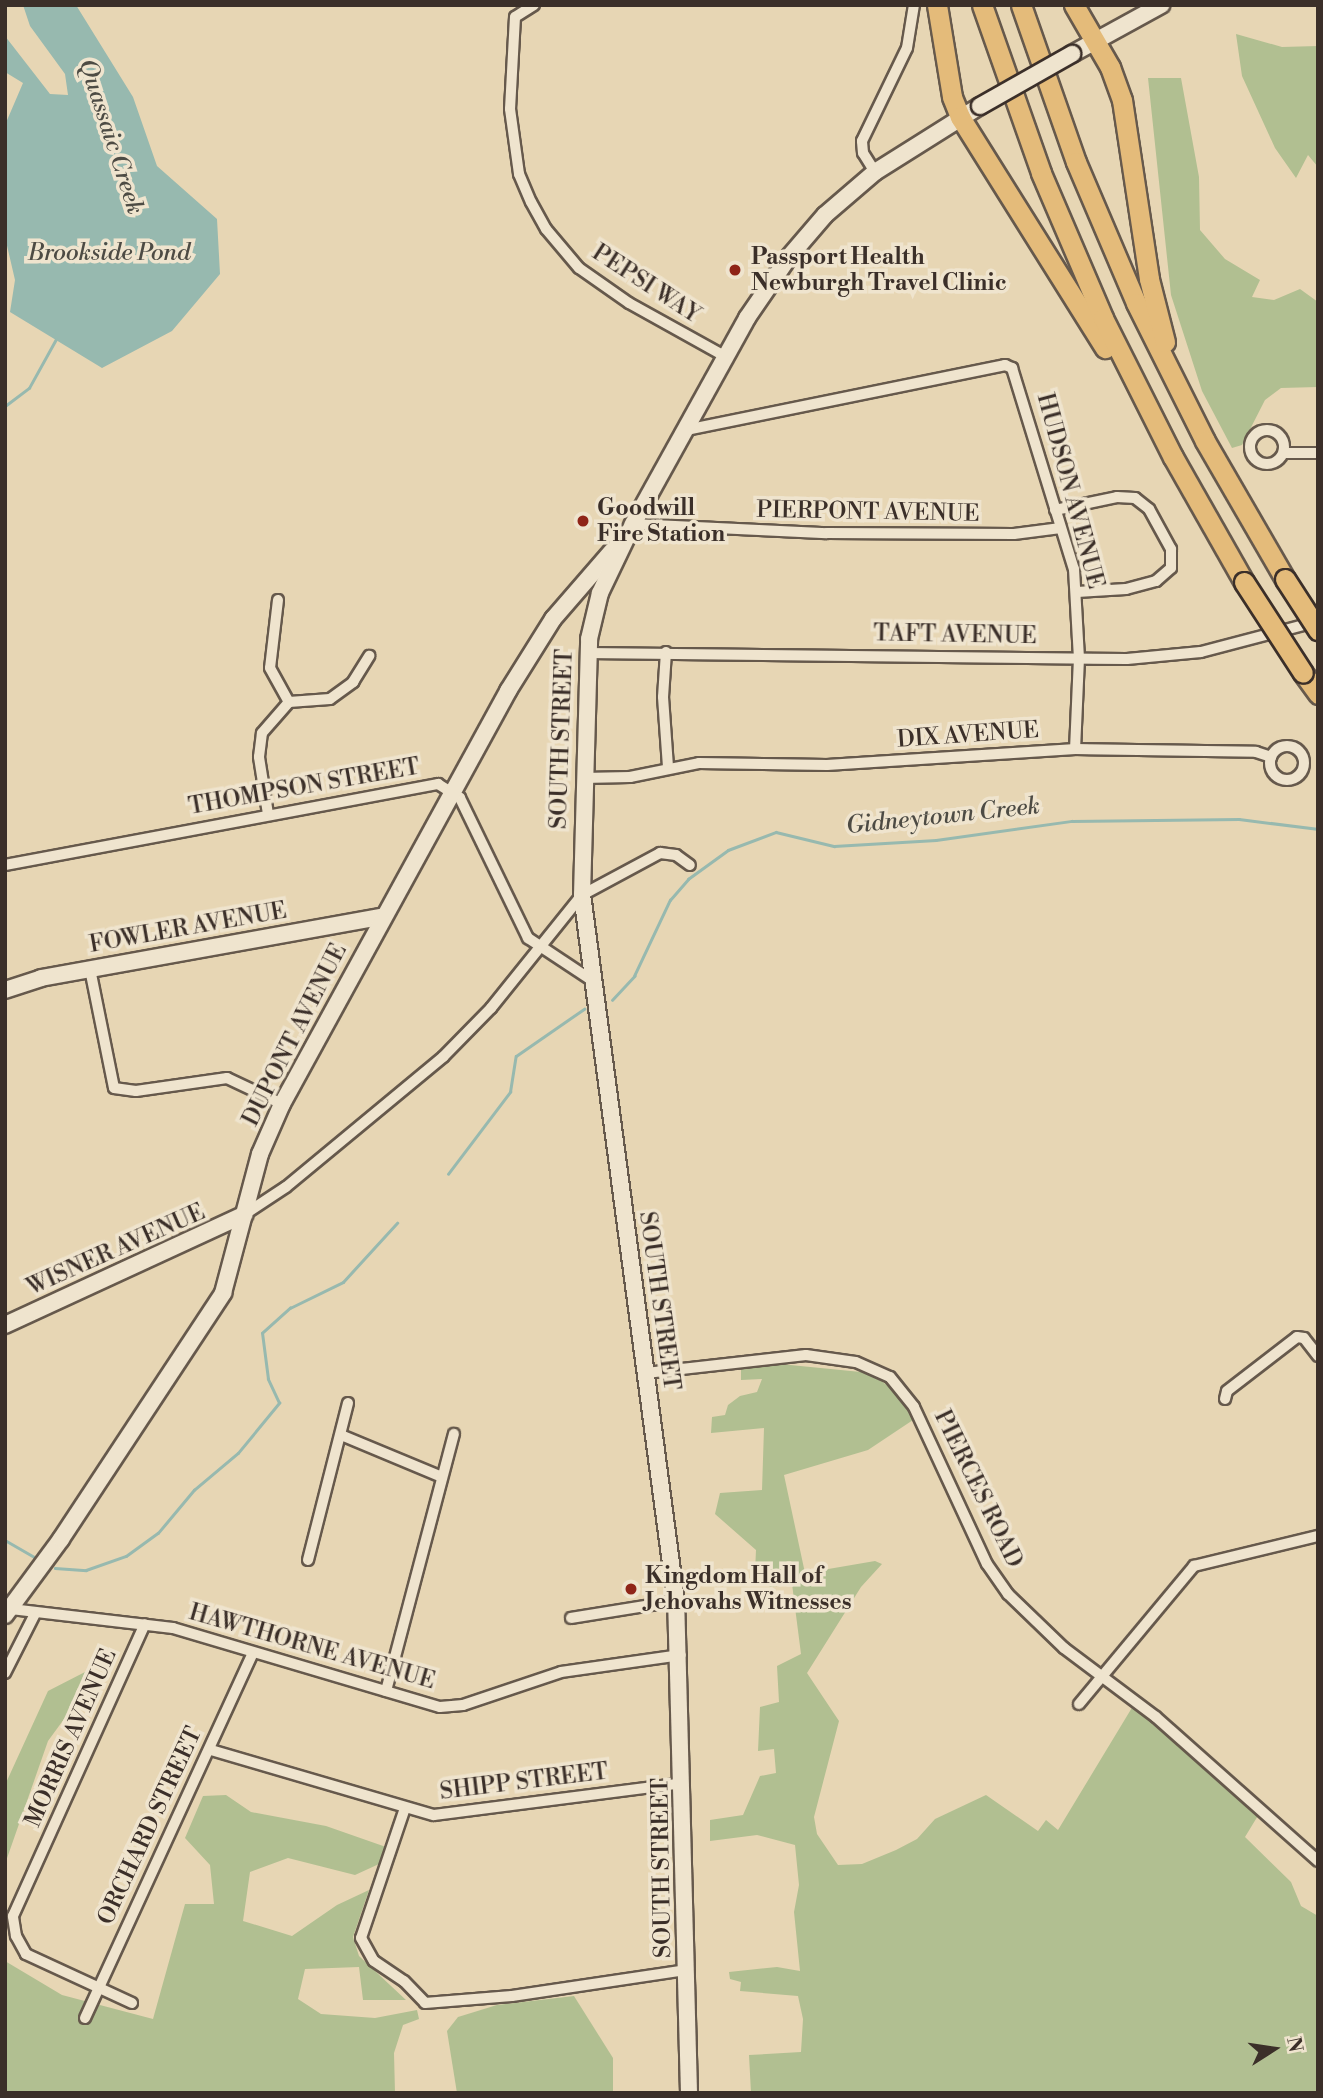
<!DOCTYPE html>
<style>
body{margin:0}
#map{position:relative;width:1323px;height:2098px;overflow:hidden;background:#e7d6b4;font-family:"Libre Bodoni",serif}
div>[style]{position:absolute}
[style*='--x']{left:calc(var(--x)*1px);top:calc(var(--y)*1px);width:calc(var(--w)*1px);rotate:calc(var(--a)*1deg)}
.green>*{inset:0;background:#b1bf91}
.water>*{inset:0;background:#97b9af}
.stream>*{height:2.5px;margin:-1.25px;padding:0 1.25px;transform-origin:1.25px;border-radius:1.25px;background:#97b9af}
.roads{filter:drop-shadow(2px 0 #66594c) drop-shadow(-2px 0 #66594c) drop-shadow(0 2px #66594c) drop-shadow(0 -2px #66594c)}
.street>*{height:10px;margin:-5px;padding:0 5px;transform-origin:5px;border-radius:5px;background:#efe4ce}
.street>.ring{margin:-5px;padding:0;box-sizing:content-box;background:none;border:10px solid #efe4ce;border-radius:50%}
.secondary>*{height:16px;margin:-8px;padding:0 8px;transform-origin:8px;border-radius:8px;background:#efe4ce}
.highway>*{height:19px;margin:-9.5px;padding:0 9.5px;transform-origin:9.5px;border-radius:9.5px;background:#e4bb7a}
.bridges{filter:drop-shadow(2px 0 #3b2f29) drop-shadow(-2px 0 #3b2f29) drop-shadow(0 2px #3b2f29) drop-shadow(0 -2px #3b2f29)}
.secondary-bridge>*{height:16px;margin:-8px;padding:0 8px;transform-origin:8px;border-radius:8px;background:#efe4ce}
.highway-bridge>*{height:19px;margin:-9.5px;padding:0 9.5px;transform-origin:9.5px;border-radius:9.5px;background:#e4bb7a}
.dots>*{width:19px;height:19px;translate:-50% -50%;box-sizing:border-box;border:4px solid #efe4ce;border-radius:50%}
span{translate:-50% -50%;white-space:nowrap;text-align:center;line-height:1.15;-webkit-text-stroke:7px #efe4ce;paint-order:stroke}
.poi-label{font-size:23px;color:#3b2f29;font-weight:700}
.left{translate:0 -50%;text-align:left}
.street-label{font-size:23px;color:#3b2f29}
.water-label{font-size:24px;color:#4d4b44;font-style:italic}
.frame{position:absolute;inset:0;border:7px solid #3b2f29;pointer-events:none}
.north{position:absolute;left:1239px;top:2014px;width:70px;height:70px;-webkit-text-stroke:5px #efe4ce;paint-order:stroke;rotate:78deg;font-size:19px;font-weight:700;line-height:28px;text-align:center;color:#3b2f29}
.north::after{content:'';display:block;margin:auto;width:24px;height:32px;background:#3b2f29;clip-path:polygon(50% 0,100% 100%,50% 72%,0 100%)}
</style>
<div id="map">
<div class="green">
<div style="clip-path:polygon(1236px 34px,1282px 47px,1318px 46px,1318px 167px,1308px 155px,1296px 178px,1275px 148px,1242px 76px)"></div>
<div style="clip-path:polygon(1148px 78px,1181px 78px,1199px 177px,1200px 230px,1225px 259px,1260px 280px,1252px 297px,1274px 300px,1300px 289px,1318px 302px,1318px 387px,1281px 388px,1265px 400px,1242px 445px,1232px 448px,1202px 391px,1171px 295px)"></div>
<div style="clip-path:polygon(770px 1363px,871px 1373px,901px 1396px,913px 1420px,868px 1450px,784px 1475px,805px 1573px,875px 1561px,882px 1564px,861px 1587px,807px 1673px,839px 1721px,814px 1817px,817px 1834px,838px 1865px,862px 1864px,896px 1850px,917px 1839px,935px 1819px,986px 1795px,1038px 1831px,1046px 1820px,1058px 1830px,1133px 1706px,1259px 1814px,1245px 1837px,1291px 1882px,1301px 1906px,1318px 1916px,1318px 2093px,751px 2093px,749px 2055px,801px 2052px,803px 2019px,798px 1996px,740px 1991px,741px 1982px,730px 1979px,729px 1972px,777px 1967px,800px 1971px,794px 1912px,799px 1885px,795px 1845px,757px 1835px,710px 1841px,710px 1820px,743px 1815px,760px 1776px,776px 1773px,774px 1749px,758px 1751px,760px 1707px,779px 1702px,777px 1666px,801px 1654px,792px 1584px,770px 1587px,755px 1572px,756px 1550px,715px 1514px,720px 1493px,762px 1490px,764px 1428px,711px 1433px,712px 1417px,725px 1415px,728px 1405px,740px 1396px,757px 1392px,762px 1379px,741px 1380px,741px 1366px)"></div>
<div style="clip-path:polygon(85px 1672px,86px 1689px,48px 1741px,5px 1864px,5px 1785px,48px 1691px)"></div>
<div style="clip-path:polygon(226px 1795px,251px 1812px,326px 1826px,386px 1847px,379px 1864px,355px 1875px,288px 1858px,250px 1872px,243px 1921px,292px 1936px,337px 1905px,369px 1890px,353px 1937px,359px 1956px,406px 2000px,363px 2000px,359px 1967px,305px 1969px,298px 1999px,321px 2014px,375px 2018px,417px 2010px,419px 2019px,403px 2025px,394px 2053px,395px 2093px,5px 2093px,5px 1961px,62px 1995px,153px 2019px,185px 1904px,214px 1904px,210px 1865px,185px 1838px,203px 1796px)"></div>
<div style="clip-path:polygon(574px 1996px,613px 2058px,613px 2093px,457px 2093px,447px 2031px,458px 2017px,497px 2005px)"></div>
</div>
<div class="water">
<div style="clip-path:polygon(23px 5px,76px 5px,133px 97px,157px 166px,217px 219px,220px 274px,172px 331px,102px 368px,10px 312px,15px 280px,5px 237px,5px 125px,23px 83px,5px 72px,5px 36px,50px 94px,68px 95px,65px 74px,30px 26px)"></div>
</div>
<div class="stream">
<div style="--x:5;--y:406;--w:30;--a:-37"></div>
<div style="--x:29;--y:388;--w:56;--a:-61.1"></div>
<div style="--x:612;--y:1000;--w:33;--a:-47"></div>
<div style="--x:634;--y:976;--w:84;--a:-64.7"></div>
<div style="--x:670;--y:900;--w:28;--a:-49"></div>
<div style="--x:688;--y:879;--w:49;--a:-35.9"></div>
<div style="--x:728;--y:850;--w:51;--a:-20.6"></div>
<div style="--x:776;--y:832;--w:60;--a:13.6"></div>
<div style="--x:834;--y:846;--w:102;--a:-3.4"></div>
<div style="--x:936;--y:840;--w:137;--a:-8"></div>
<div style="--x:1072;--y:821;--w:167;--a:-0.7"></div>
<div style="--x:1239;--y:819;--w:80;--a:7.2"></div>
<div style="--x:448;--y:1174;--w:103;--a:-52.9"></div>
<div style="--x:510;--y:1092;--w:36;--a:-81"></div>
<div style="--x:516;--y:1056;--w:83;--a:-34.7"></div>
<div style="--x:5;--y:1540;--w:36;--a:30"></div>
<div style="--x:55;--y:1568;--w:31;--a:4"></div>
<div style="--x:86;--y:1570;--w:42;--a:-19.3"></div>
<div style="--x:126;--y:1556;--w:39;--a:-36"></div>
<div style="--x:158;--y:1533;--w:56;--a:-50.1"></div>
<div style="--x:194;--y:1490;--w:57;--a:-40.1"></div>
<div style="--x:238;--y:1453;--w:65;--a:-50.6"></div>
<div style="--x:279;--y:1403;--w:26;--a:-115"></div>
<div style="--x:268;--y:1379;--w:46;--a:-97.4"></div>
<div style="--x:262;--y:1333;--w:38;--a:-42"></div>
<div style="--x:290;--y:1308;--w:59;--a:-26.1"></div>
<div style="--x:343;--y:1282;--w:80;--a:-47.5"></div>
</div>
<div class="roads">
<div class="street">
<div style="--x:534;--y:5;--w:22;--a:148"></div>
<div style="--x:515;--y:17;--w:92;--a:93.1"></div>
<div style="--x:510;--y:109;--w:66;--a:82.1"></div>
<div style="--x:519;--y:174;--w:30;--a:67"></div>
<div style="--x:531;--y:202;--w:31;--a:61"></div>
<div style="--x:546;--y:229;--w:51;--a:49.8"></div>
<div style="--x:579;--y:268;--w:61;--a:35"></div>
<div style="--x:629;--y:303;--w:111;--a:29.1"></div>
<div style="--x:875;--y:172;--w:22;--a:-122"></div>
<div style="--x:863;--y:153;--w:12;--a:-95"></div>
<div style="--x:862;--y:141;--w:103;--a:-64.2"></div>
<div style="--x:907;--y:48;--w:44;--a:-80.8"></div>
<div class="ring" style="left:1250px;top:430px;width:24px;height:24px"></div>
<div style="--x:686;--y:430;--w:326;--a:-11.5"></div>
<div style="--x:1005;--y:365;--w:8;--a:23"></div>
<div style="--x:1012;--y:368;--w:210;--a:72.9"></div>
<div style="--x:1074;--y:569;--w:89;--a:86.8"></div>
<div style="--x:1079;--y:658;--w:91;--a:92.5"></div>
<div style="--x:1284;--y:453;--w:34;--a:0"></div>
<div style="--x:1055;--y:510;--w:63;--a:-11.8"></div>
<div style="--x:1117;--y:497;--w:18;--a:3"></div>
<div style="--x:1135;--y:498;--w:18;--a:38"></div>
<div style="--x:1149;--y:509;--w:46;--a:61.2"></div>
<div style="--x:1171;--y:549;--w:19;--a:90"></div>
<div style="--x:1171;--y:568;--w:20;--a:139"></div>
<div style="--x:1156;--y:581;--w:31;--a:165"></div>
<div style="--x:1126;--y:589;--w:49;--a:176.5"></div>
<div style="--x:633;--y:524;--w:194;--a:2.7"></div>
<div style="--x:827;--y:533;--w:187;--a:0.3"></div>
<div style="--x:1014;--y:534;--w:47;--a:-7.3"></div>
<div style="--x:278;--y:600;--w:68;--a:96.7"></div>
<div style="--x:270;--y:668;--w:39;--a:61"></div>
<div style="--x:666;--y:652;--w:45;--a:93.8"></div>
<div style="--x:663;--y:697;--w:70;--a:85.9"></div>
<div style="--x:587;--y:653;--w:540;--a:0.64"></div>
<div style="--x:1127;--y:659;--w:74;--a:-5.4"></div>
<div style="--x:1201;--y:652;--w:118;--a:-14.7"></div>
<div class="ring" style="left:1270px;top:746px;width:24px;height:24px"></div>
<div style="--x:583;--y:778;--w:47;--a:-1.2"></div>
<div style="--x:630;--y:777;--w:70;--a:-11.5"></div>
<div style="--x:699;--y:763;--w:128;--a:0.9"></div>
<div style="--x:827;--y:765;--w:249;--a:-3.7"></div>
<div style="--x:1075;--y:749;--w:181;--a:0.9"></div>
<div style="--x:1256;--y:752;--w:16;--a:18"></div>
<div style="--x:268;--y:814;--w:58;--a:-99"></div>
<div style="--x:259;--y:757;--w:24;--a:-83"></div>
<div style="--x:262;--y:733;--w:41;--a:-48.9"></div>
<div style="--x:289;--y:702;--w:41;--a:-4.2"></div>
<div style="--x:330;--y:699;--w:29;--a:-36"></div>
<div style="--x:353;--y:682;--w:31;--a:-58"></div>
<div style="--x:5;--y:865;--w:441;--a:-10.6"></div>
<div style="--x:438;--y:784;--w:26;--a:32"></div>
<div style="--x:460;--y:798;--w:156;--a:64.1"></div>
<div style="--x:528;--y:938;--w:78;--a:33.5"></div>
<div style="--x:90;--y:969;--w:121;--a:78.6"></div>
<div style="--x:114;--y:1088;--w:22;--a:8"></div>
<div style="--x:136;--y:1091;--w:92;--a:-8.1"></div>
<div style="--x:227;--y:1078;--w:61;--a:25.3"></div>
<div style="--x:245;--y:1214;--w:49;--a:-33.4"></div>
<div style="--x:286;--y:1187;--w:204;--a:-39.6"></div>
<div style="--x:443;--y:1057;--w:69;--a:-45.6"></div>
<div style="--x:491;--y:1008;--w:145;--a:-51.2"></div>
<div style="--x:582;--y:895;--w:89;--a:-28.3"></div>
<div style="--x:660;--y:853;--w:16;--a:7"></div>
<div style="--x:676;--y:855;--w:17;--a:36"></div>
<div style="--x:646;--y:1373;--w:161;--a:-6.4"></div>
<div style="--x:806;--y:1355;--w:50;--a:8"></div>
<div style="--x:856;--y:1362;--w:37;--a:24"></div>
<div style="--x:890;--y:1377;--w:38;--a:51"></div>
<div style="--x:914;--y:1407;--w:173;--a:65.1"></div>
<div style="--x:987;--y:1564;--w:37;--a:55"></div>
<div style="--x:1008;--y:1594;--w:78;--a:44"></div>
<div style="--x:1064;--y:1648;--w:115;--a:36.9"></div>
<div style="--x:1156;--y:1717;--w:217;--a:41.6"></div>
<div style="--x:1225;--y:1399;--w:8;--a:-76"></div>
<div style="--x:1227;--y:1391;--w:88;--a:-37.6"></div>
<div style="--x:1297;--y:1337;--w:7;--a:8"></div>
<div style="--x:1304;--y:1338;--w:23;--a:52"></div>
<div style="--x:341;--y:1435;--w:109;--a:22.6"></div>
<div style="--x:308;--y:1560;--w:162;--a:-75.7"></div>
<div style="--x:11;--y:1609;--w:163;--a:6.7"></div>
<div style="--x:173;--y:1628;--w:278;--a:16.5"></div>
<div style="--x:440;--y:1707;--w:23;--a:-5"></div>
<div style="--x:463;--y:1705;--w:103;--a:-18.6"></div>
<div style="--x:561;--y:1672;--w:121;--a:-8.1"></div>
<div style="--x:571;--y:1618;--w:106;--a:-9.2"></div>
<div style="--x:5;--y:1673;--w:68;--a:-63.1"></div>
<div style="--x:386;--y:1691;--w:266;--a:-75.2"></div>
<div style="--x:1079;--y:1704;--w:180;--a:-50.2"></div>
<div style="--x:1194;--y:1566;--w:128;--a:-13.6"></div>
<div style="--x:211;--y:1750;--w:232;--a:16.3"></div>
<div style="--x:434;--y:1815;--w:251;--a:-7.3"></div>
<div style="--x:405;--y:1808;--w:137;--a:108.7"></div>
<div style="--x:361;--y:1938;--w:26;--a:61"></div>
<div style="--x:374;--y:1961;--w:36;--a:34"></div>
<div style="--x:404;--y:1981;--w:30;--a:46"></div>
<div style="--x:425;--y:2003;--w:87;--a:-4.6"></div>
<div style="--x:512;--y:1996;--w:177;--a:-8.5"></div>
<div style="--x:132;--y:2003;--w:117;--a:-155.2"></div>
<div style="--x:26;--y:1954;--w:21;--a:-119"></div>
<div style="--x:16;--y:1936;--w:20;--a:-99"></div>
<div style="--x:13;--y:1916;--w:320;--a:-65.7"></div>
<div style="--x:85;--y:2018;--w:402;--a:-65.3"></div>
</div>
<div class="secondary">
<div style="--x:1072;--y:54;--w:102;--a:-28.8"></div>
<div style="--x:5;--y:990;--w:38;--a:-18"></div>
<div style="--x:41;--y:978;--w:345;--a:-10.2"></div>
<div style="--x:5;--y:1325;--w:264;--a:-24.8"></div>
<div style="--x:5;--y:1615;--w:94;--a:-53.6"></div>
<div style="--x:61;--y:1539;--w:295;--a:-56.6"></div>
<div style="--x:223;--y:1293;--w:144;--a:-75.1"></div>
<div style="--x:260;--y:1154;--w:55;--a:-66.3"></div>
<div style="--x:282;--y:1104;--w:471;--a:-61.3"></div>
<div style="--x:508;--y:691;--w:85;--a:-58"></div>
<div style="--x:553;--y:619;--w:90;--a:-49.1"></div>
<div style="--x:689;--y:2093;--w:492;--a:-91.5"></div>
<div style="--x:676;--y:1601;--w:712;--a:-97.58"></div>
<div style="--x:582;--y:895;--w:256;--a:-88.4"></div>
<div style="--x:589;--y:639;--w:47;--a:-76.6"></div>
<div style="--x:600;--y:593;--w:76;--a:-64.4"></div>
<div style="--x:633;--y:524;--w:235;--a:-61"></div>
<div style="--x:747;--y:318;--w:74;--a:-55.5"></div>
<div style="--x:789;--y:257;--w:55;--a:-49.4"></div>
<div style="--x:825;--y:215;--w:66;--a:-40.7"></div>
<div style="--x:875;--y:172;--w:124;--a:-32.2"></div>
</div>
<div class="highway">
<div style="--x:937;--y:5;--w:93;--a:80.7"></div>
<div style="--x:952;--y:97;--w:22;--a:68"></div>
<div style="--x:960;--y:117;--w:273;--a:57.9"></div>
<div style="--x:982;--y:5;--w:178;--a:70.6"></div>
<div style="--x:1041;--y:173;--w:158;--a:66.8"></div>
<div style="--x:1103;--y:318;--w:156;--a:63.3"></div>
<div style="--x:1173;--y:457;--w:144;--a:60.4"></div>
<div style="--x:1021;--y:5;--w:166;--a:70.7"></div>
<div style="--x:1076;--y:162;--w:153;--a:66.9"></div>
<div style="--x:1136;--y:303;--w:154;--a:63.4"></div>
<div style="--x:1205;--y:441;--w:160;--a:59.9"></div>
<div style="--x:1074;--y:5;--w:72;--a:59.9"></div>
<div style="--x:1110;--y:67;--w:35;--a:70"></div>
<div style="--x:1122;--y:100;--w:181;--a:81.4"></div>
<div style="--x:1149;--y:279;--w:65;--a:75.7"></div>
<div style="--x:1303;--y:673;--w:26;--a:54"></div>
</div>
</div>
<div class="bridges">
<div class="secondary-bridge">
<div style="--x:980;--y:106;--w:106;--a:-29.5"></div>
</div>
<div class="highway-bridge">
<div style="--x:1285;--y:579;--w:61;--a:57.1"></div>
<div style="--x:1244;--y:582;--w:108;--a:57"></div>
</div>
</div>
<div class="dots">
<div style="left:735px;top:270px;background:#8f2418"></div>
<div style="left:583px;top:521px;background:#8f2418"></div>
<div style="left:631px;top:1589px;background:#8f2418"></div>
</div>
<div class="poi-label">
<span class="left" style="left:751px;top:270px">Passport Health<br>Newburgh Travel Clinic</span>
<span class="left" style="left:597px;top:521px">Goodwill<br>Fire Station</span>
<span class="left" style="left:645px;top:1589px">Kingdom Hall of<br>Jehovahs Witnesses</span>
</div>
<div class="street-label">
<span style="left:646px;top:284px;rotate:33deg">PEPSI WAY</span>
<span style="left:1070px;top:491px;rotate:75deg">HUDSON AVENUE</span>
<span style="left:868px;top:512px;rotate:1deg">PIERPONT AVENUE</span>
<span style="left:955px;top:635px;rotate:1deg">TAFT AVENUE</span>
<span style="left:968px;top:735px;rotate:-4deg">DIX AVENUE</span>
<span style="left:562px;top:739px;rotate:-88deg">SOUTH STREET</span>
<span style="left:304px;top:787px;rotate:-10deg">THOMPSON STREET</span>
<span style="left:188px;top:928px;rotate:-10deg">FOWLER AVENUE</span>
<span style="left:295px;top:1035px;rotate:-63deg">DUPONT AVENUE</span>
<span style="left:116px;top:1250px;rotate:-24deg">WISNER AVENUE</span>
<span style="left:659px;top:1301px;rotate:82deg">SOUTH STREET</span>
<span style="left:978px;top:1489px;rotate:64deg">PIERCES ROAD</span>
<span style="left:312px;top:1647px;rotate:16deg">HAWTHORNE AVENUE</span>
<span style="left:71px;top:1738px;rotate:-66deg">MORRIS AVENUE</span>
<span style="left:524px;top:1782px;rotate:-7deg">SHIPP STREET</span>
<span style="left:150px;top:1826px;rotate:-65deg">ORCHARD STREET</span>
<span style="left:662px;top:1868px;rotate:-91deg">SOUTH STREET</span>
</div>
<div class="water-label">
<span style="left:110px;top:137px;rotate:72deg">Quassaic Creek</span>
<span style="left:109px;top:254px">Brookside Pond</span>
<span style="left:943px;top:817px;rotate:-6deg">Gidneytown Creek</span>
</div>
<div class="frame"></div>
<div class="north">N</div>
</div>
